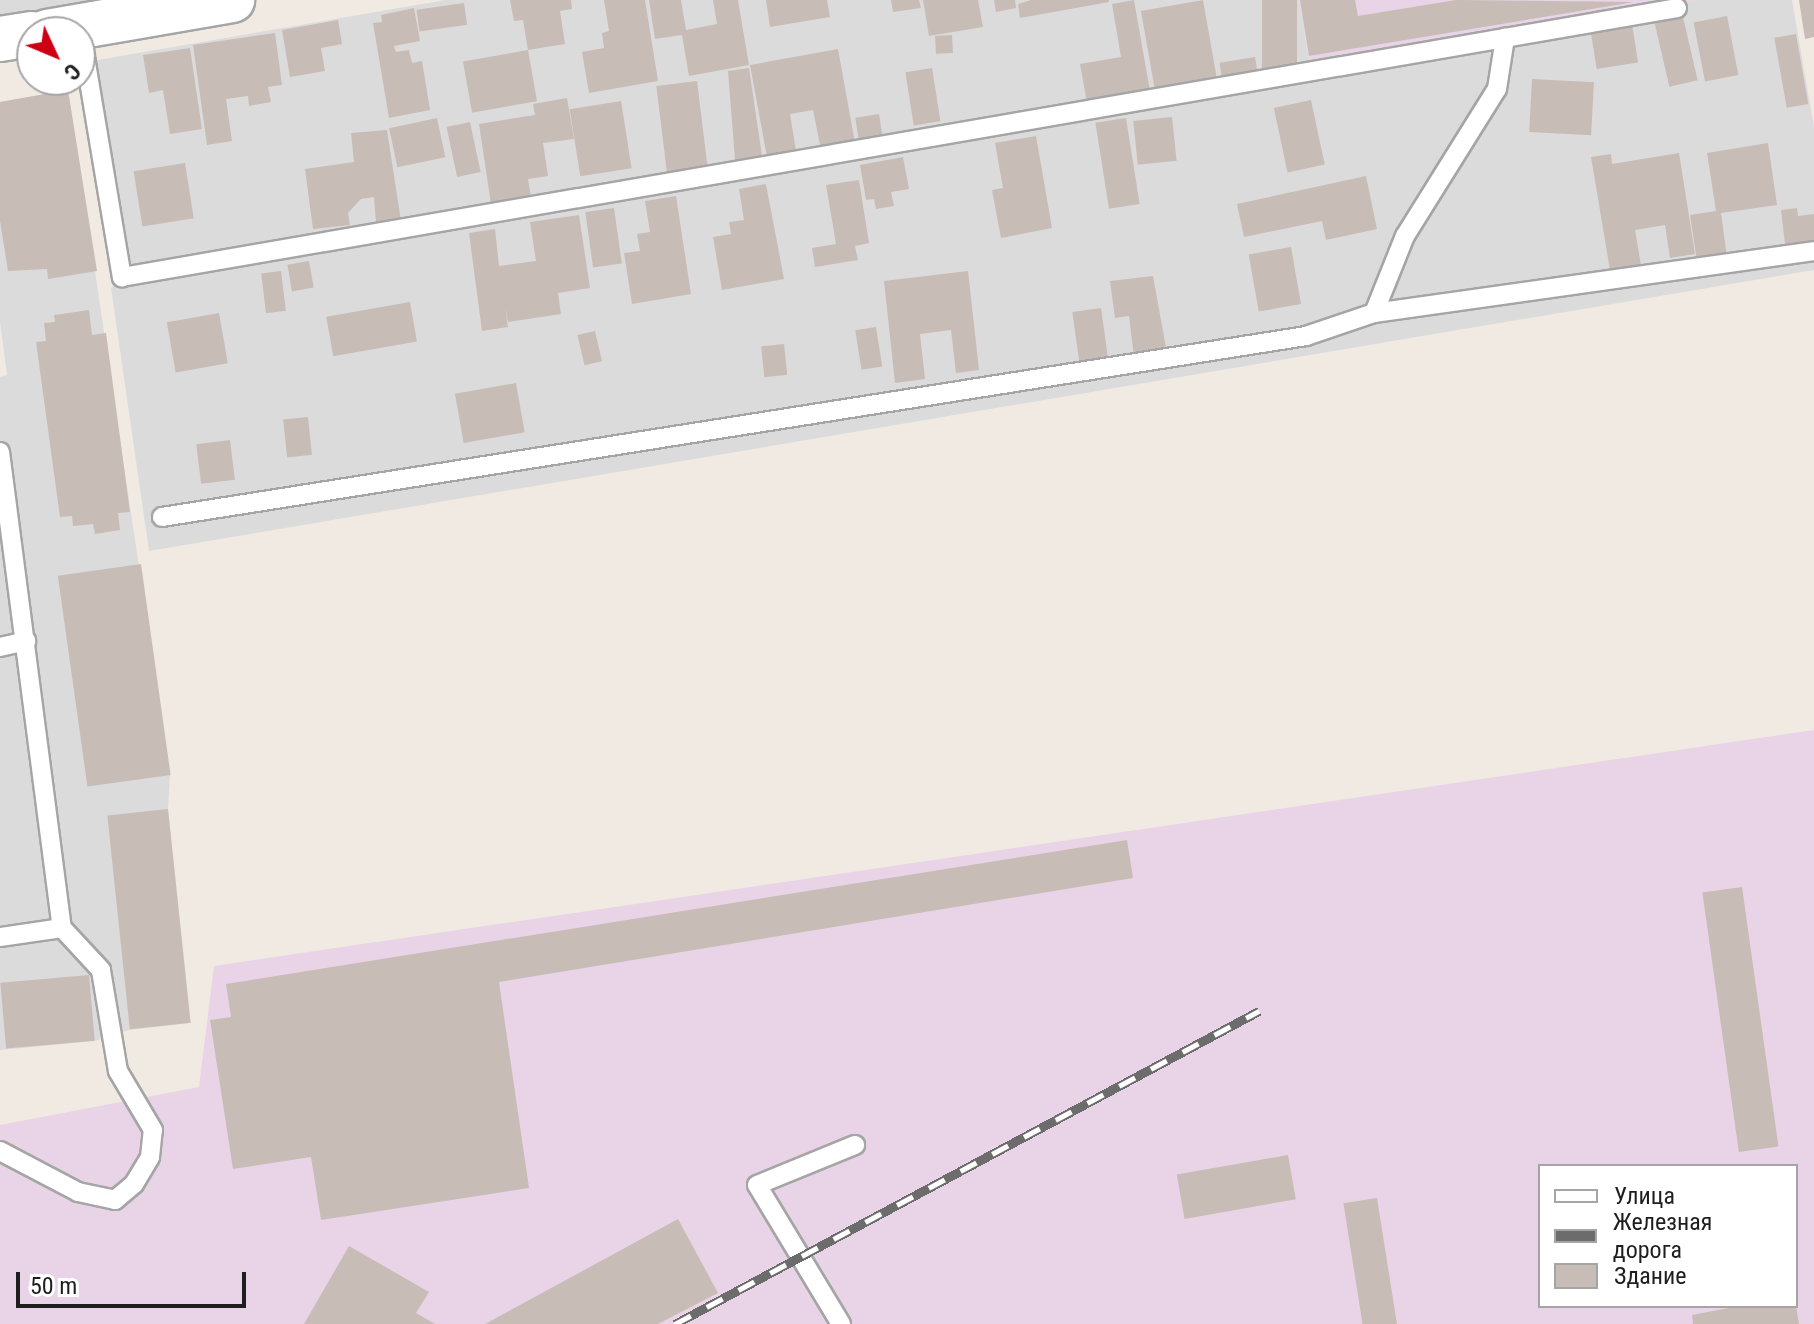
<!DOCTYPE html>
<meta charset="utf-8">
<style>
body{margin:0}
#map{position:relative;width:1814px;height:1324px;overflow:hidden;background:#f0eae3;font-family:"Roboto Condensed",sans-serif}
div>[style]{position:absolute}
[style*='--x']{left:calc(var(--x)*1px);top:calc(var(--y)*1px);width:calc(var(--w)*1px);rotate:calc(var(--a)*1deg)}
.residential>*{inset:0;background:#dcdbdb}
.industrial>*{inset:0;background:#e9d4e7}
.building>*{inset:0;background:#c8bcb6;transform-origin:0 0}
.roads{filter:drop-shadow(2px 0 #a5a5a5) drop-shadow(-2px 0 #a5a5a5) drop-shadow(0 2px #a5a5a5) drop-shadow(0 -2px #a5a5a5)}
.service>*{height:18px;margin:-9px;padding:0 9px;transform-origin:9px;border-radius:9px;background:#fff}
.tertiary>*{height:44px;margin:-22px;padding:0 22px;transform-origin:22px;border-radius:22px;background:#fff}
.rail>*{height:9px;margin-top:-4.5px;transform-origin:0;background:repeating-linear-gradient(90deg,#fff 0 18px,#6c6c6c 0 36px);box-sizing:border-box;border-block:2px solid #6c6c6c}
span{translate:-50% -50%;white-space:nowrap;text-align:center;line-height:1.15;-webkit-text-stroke:7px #fff;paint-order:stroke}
.legend{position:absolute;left:1538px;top:1164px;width:260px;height:144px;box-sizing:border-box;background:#fff;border:2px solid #a5a5a5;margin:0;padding:10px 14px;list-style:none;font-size:24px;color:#1e1e1e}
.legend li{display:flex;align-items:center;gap:16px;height:40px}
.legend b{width:40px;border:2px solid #a5a5a5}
.north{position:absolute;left:16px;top:16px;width:80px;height:80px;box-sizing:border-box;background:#fff;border:2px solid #a5a5a5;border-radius:50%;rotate:134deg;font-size:22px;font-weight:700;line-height:32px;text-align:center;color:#1e1e1e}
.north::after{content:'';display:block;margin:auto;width:28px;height:36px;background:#cc0012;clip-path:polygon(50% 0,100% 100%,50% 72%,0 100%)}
.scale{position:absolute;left:16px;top:1272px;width:230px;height:36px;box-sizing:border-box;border:4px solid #1e1e1e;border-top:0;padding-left:10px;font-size:24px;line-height:28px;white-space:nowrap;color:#1e1e1e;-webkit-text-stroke:6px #fff;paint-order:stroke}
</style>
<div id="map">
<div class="residential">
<div style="clip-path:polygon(0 0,232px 0,0 39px)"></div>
<div style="clip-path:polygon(445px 0,1299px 0,1309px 60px,1698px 0,1792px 0,1814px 127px,1814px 270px,149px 551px,111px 288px,122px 277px,86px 62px)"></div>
<div style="clip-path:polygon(68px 90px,170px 775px,168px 809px,191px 1023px,129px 1030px,95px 1041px,0 1050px,0 377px,7px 375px,0 322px,0 102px)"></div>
</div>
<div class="industrial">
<div style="clip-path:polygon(1299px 0,1698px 0,1309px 60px)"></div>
<div style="clip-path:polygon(evenodd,1814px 730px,1814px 1324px,0 1324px,0 1125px,199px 1087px,214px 966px,1814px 730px,1540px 1166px,1796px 1166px,1796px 1306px,1540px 1306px,1540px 1166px)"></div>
</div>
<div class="building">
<div style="clip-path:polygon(510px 0,571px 0,572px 9px,560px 11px,565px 44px,528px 50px,523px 20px,514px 21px)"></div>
<div style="clip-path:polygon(604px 0,645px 0,658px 81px,589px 93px,582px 52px,604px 48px,602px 33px,609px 31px)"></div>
<div style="clip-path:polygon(649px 0,681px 0,686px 30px,717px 24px,713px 0,738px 0,749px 65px,689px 76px,682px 35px,655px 39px)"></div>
<div style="clip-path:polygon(766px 0,827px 0,830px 17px,770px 27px)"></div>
<div style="clip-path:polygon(891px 0,919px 0,921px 8px,893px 12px)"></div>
<div style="clip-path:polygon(923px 0,978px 0,983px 27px,929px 36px)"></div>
<div style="clip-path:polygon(994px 0,1015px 0,1016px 8px,996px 12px)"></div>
<div style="clip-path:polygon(1031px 0,1109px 0,1109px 2px,1020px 18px,1018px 4px)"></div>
<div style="clip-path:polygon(1134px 0,1150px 91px,1087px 103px,1080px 64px,1121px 57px,1112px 4px)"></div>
<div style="left:1203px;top:0;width:80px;height:63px;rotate:80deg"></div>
<div style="left:1262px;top:0;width:35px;height:72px"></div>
<div style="clip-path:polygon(1300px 0,1355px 0,1358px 16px,1456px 0,1634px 2px,1309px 56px)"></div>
<div style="clip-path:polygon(1799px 0,1814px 0,1814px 37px,1805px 39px)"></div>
<div style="left:464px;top:3px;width:22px;height:48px;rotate:82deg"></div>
<div style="clip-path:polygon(414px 8px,420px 41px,394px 46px,396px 52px,409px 50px,412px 63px,422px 61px,430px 110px,389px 118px,373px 23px,382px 22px,381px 15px)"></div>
<div style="left:1727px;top:16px;width:60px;height:34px;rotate:79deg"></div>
<div style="left:1683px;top:17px;width:65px;height:29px;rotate:77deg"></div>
<div style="clip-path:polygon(338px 20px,342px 44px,321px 48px,325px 71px,290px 77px,282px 30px)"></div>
<div style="left:1632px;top:24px;width:39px;height:42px;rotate:81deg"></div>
<div style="clip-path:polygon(275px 33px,282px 85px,268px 87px,271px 102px,249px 106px,248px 96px,226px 99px,232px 141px,207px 145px,193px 45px)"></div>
<div style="left:1796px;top:34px;width:71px;height:22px;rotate:80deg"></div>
<div style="left:952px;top:35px;width:18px;height:17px;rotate:87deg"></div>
<div style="clip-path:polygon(190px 48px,202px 129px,170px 134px,163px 90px,149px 93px,143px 55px)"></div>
<div style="clip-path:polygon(838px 49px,855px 143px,821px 150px,813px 110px,790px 114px,796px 151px,767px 157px,750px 65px)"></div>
<div style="left:528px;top:50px;width:52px;height:66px;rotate:80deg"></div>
<div style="left:1255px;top:57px;width:18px;height:36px;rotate:81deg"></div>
<div style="clip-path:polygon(749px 68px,762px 156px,735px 160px,728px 71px)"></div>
<div style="left:932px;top:68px;width:54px;height:27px;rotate:81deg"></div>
<div style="left:1532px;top:79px;width:62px;height:53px;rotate:3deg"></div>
<div style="left:697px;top:81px;width:87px;height:41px;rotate:83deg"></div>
<div style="clip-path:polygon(68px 90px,97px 271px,48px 279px,47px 269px,8px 271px,0 221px,0 102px)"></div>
<div style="clip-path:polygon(567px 98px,574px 139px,543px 143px,548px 176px,528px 179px,531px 197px,491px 204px,479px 124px,535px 115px,533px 104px)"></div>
<div style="left:1311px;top:100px;width:66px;height:38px;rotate:78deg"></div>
<div style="left:621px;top:101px;width:68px;height:52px;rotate:81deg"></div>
<div style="left:879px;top:114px;width:24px;height:24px;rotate:81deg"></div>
<div style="left:1172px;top:117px;width:44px;height:39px;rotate:84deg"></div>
<div style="left:437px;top:118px;width:40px;height:49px;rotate:78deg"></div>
<div style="left:1126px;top:118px;width:87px;height:31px;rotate:81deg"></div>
<div style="left:470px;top:122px;width:51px;height:24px;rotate:78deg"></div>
<div style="clip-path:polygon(387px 130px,401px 221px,376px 223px,374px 197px,361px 199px,348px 213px,350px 225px,313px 229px,305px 169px,354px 162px,351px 133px)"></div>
<div style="clip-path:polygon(1036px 136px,1052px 228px,1001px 238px,992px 190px,1003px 188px,995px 143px)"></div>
<div style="clip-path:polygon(1768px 143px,1777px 205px,1721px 213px,1727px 257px,1697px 261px,1690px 215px,1716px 211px,1707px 153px)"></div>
<div style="clip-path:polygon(1679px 153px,1695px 254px,1670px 258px,1665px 225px,1635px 230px,1641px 265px,1610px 270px,1591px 157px,1611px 154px,1612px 164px)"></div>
<div style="clip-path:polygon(903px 157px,909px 189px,891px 192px,894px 206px,876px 209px,874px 199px,866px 200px,860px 165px)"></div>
<div style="left:185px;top:163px;width:56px;height:52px;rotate:81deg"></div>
<div style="clip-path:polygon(1366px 176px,1377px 229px,1326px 240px,1322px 221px,1244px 237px,1237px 204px)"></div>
<div style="clip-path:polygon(859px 180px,869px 243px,855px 246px,858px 260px,815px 267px,812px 248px,836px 244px,826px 185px)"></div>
<div style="clip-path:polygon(766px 184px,784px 279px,722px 290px,713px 237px,731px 234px,729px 222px,744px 220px,739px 189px)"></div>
<div style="clip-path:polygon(676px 196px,691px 294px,632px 304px,624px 253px,640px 251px,637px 234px,650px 232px,645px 201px)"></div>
<div style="left:614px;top:208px;width:56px;height:29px;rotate:82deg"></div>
<div style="clip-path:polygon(1797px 208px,1798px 216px,1814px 214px,1814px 241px,1785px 244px,1781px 210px)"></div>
<div style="clip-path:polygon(579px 215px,590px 288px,558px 293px,561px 314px,508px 322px,505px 306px,508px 327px,482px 331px,469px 233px,495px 229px,499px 266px,536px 261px,530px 222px)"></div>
<div style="left:1291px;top:247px;width:58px;height:43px;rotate:80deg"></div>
<div style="left:309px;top:261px;width:27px;height:22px;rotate:80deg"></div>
<div style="left:281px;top:271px;width:40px;height:20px;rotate:83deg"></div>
<div style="clip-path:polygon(968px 271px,979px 370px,956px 373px,951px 330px,920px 334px,925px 379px,895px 383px,884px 281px)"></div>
<div style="clip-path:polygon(1153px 276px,1167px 353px,1134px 357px,1129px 316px,1115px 318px,1110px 281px)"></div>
<div style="left:410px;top:302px;width:40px;height:85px;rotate:80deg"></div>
<div style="left:1101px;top:308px;width:53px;height:29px;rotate:82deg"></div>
<div style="clip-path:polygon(89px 310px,92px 335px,106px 333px,130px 512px,118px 513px,120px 530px,95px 534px,93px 524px,73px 526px,72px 516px,60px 517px,36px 342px,46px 341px,44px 323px,55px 322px,54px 315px)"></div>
<div style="left:219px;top:313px;width:51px;height:53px;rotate:80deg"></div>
<div style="left:876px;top:327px;width:40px;height:21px;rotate:81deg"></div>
<div style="left:595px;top:331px;width:31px;height:18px;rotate:77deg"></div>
<div style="left:784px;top:344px;width:31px;height:23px;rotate:84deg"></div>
<div style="left:516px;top:383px;width:50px;height:62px;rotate:80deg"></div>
<div style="left:308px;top:417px;width:38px;height:25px;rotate:84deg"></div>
<div style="left:230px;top:440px;width:40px;height:34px;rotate:83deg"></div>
<div style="left:141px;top:564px;width:213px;height:84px;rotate:82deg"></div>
<div style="left:168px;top:809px;width:215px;height:61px;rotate:84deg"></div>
<div style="clip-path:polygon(1127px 840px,1133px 878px,499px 982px,529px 1188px,321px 1220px,311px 1157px,233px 1169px,210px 1020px,231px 1017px,226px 984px)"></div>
<div style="left:1742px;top:887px;width:262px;height:40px;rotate:82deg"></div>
<div style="left:89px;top:975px;width:66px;height:89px;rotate:85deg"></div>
<div style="left:1288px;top:1155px;width:45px;height:113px;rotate:80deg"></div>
<div style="left:1377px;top:1198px;width:128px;height:34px;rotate:81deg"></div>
<div style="clip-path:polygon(678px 1219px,718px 1293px,658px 1324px,485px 1324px)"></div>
<div style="clip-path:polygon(349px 1246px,429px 1292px,416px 1313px,435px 1324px,304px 1324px)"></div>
<div style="clip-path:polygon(1739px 1306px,1796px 1306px,1799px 1324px,1693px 1324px,1692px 1315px)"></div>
</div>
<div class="roads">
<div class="service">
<div style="--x:80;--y:27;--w:254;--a:80.5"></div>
<div style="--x:122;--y:277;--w:1578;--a:-9.81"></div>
<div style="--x:1374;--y:313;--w:83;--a:-68.1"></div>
<div style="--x:1405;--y:236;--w:173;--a:-58"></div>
<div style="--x:1497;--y:89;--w:52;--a:-81.1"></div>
<div style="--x:0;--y:452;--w:480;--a:82.6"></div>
<div style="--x:62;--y:928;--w:63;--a:171.7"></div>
<div style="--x:162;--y:517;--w:1158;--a:-8.99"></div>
<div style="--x:1306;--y:336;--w:72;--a:-18.7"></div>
<div style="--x:1374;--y:313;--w:444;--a:-8"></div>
<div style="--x:0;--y:647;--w:27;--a:-13"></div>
<div style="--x:0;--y:1151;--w:88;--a:27.7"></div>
<div style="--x:78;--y:1192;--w:38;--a:12"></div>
<div style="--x:115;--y:1200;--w:25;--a:-40"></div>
<div style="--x:134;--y:1184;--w:31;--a:-59"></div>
<div style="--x:150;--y:1157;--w:27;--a:-84"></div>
<div style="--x:153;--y:1130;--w:69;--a:-120.7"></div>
<div style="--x:118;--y:1071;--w:102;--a:-99.6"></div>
<div style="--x:101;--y:970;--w:57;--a:-132.9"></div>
<div style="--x:841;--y:1324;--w:162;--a:-121.1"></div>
<div style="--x:757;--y:1185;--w:106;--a:-22.2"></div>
</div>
<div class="tertiary">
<div style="--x:47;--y:32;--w:188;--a:-9.8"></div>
<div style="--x:0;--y:39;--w:32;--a:-9"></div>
</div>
</div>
<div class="rail">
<div style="--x:675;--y:1324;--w:663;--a:-28.19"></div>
</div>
<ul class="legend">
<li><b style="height:10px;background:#fff"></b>Улица</li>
<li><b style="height:10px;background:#6c6c6c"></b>Железная дорога</li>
<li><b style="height:22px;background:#c8bcb6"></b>Здание</li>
</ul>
<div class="north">С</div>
<div class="scale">50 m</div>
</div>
